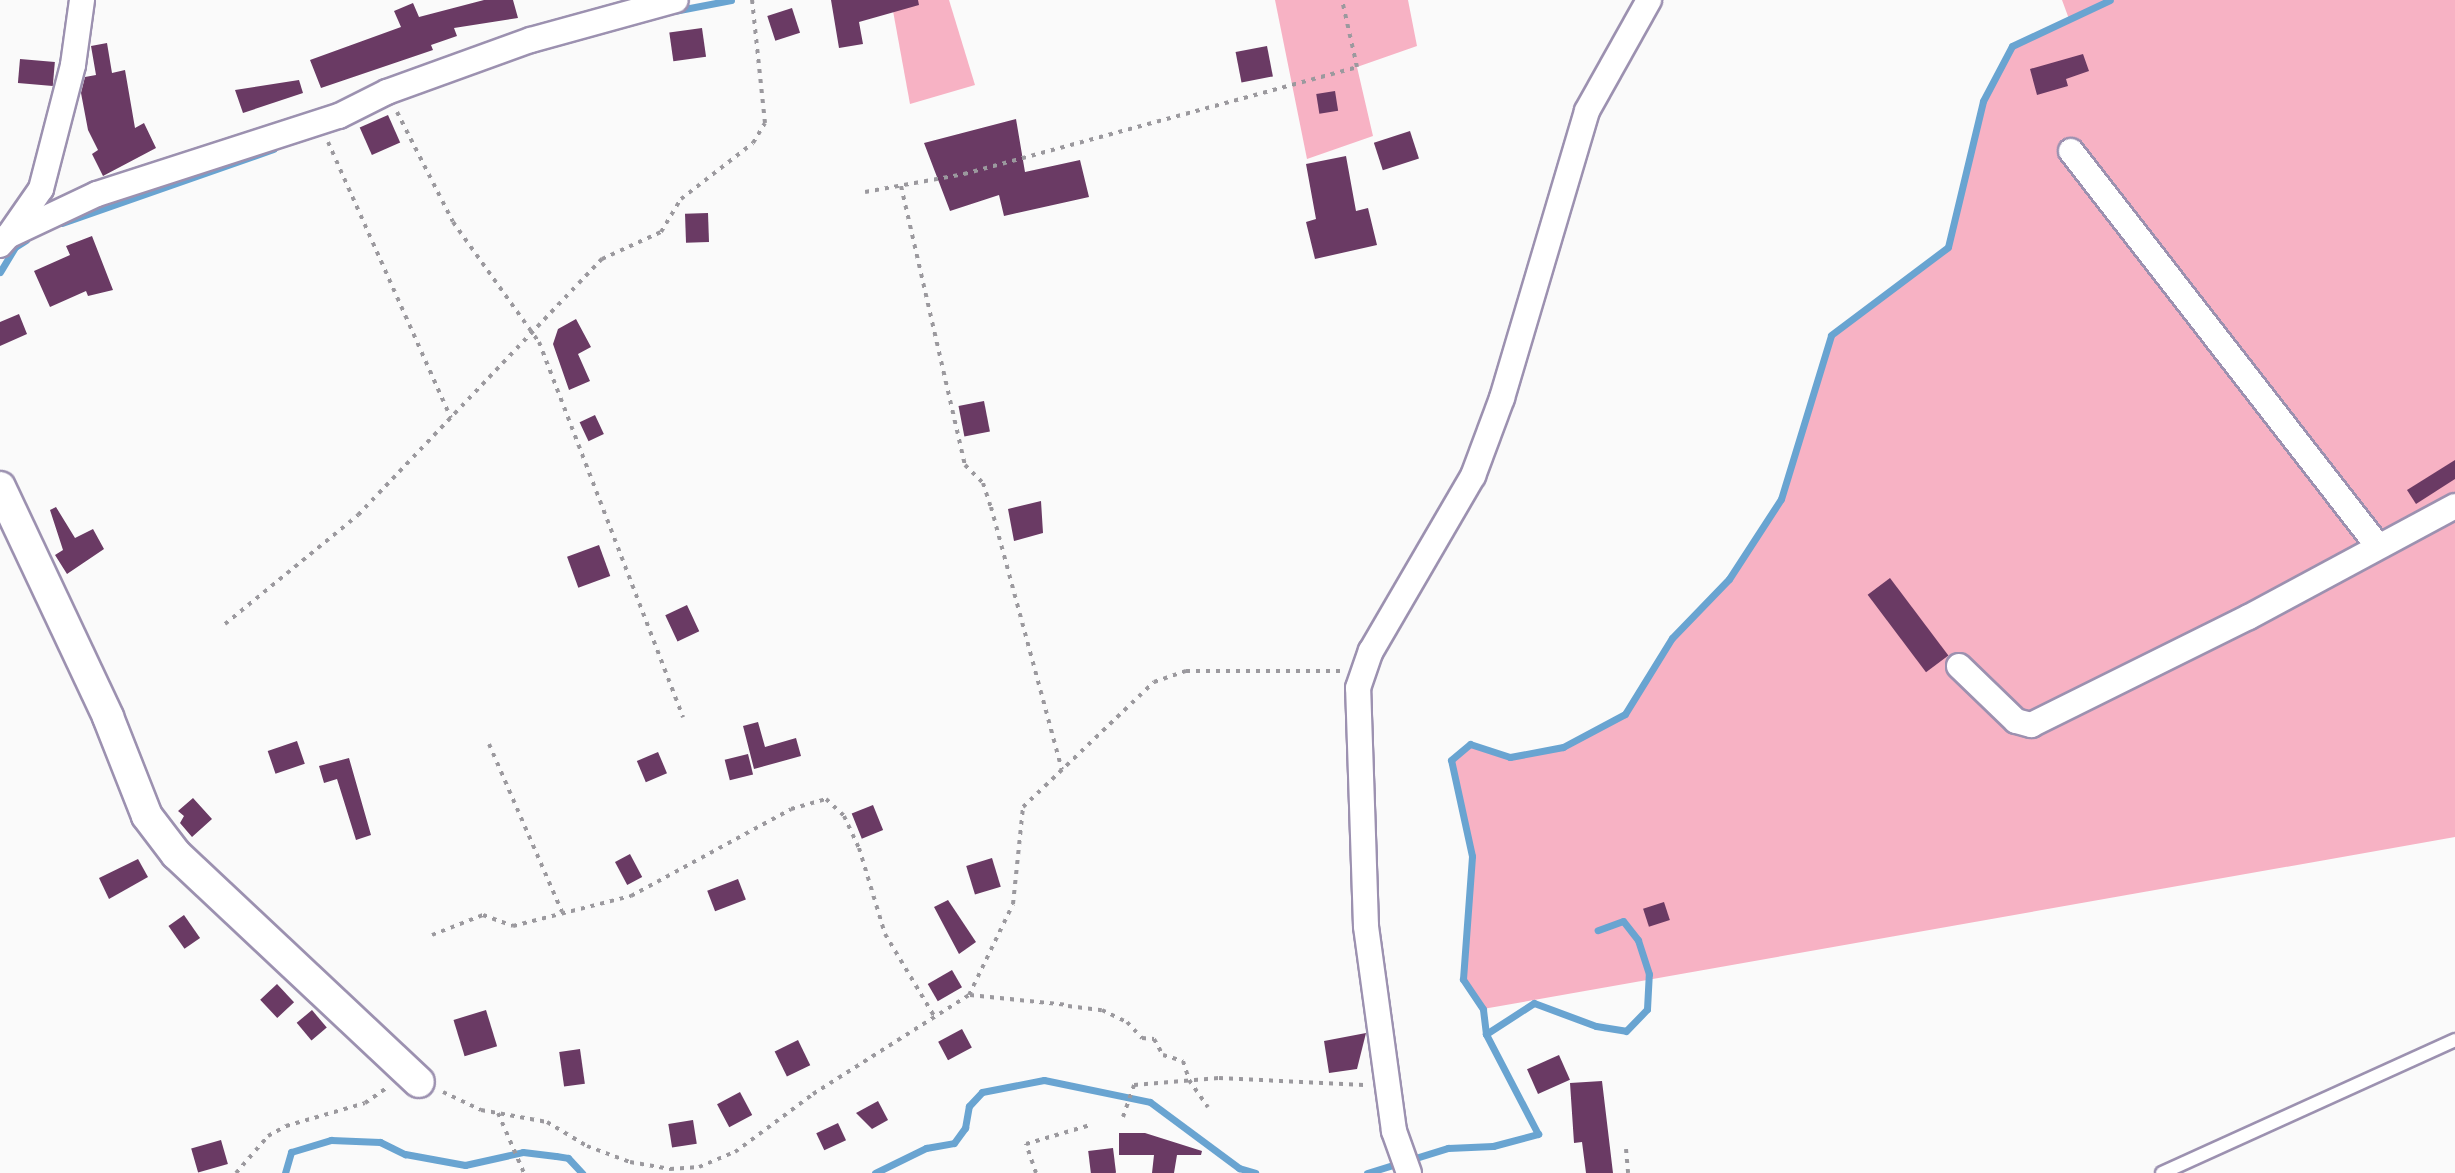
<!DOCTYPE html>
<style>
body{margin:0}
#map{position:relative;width:2455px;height:1173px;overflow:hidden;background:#fafafa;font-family:Roboto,sans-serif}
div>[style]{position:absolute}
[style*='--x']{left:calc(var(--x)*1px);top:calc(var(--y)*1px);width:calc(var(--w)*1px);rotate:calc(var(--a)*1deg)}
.green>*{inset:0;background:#f7b2c4}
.stream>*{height:7px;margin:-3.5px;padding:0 3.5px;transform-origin:3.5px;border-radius:3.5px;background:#69a4d1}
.building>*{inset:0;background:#6a3a64;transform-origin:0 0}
.path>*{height:4px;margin-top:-2px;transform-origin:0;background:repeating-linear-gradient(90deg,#9b999e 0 4px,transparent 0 10px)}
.roads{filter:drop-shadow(2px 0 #9c91b0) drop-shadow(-2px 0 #9c91b0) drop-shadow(0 2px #9c91b0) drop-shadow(0 -2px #9c91b0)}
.service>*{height:12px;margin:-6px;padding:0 6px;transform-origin:6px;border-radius:6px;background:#fff}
.minor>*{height:24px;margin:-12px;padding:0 12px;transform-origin:12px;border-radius:12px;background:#fff}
.tertiary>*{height:30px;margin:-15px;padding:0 15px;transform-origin:15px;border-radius:15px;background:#fff}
span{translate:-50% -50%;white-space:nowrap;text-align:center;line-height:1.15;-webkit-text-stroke:8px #fff;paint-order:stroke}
</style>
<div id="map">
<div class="green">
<i style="clip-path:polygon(891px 0,949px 0,975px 85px,910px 104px)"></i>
<i style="clip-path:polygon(1275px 0,1408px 0,1417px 46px,1357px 67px,1373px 136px,1307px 159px)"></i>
<i style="clip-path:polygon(2062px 0,2455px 0,2455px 837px,1483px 1009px,1463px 979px,1472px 856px,1451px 760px,1470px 744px,1510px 757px,1563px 747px,1625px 714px,1672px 638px,1729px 579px,1781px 499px,1831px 335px,1948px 247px,1983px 101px,2012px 46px,2069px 19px)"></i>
</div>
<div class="stream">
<i style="--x:674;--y:11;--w:58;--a:-10.9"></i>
<i style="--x:62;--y:223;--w:224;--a:-19.3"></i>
<i style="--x:0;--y:272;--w:29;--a:-59"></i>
<i style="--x:15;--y:247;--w:13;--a:-32"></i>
<i style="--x:1486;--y:1034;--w:25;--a:-97"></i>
<i style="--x:1483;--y:1009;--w:36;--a:-124"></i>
<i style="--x:1463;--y:979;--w:123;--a:-85.8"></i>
<i style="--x:1472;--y:856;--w:98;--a:-102.3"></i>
<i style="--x:1451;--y:760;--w:25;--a:-40"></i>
<i style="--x:1470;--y:744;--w:42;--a:18"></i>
<i style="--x:1510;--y:757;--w:54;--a:-10.7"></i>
<i style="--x:1563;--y:747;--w:70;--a:-28"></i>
<i style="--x:1625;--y:714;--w:89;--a:-58.3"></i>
<i style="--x:1672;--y:638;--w:82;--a:-46"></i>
<i style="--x:1729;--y:579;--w:95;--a:-57"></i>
<i style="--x:1781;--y:499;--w:171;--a:-73"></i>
<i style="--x:1831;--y:335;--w:146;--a:-36.9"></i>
<i style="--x:1948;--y:247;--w:150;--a:-76.5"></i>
<i style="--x:1983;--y:101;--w:62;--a:-62.2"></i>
<i style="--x:2012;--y:46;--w:108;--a:-25.1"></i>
<i style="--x:285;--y:1173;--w:22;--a:-74"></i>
<i style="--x:291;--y:1152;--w:42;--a:-16.7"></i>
<i style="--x:331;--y:1140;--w:49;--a:2.3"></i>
<i style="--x:380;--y:1142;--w:28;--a:26"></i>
<i style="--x:405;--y:1154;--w:61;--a:10.4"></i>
<i style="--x:465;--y:1165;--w:59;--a:-12.6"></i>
<i style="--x:523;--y:1152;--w:33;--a:7"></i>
<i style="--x:556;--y:1156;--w:12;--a:9"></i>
<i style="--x:568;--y:1158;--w:21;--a:47"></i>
<i style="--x:875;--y:1173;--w:57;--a:-26.1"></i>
<i style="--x:926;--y:1148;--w:28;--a:-10"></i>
<i style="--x:954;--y:1143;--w:19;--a:-54"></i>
<i style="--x:965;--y:1128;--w:22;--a:-80"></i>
<i style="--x:969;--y:1106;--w:19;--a:-47"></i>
<i style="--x:982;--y:1092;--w:63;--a:-11"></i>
<i style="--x:1044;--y:1080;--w:108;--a:11.7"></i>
<i style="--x:1150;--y:1102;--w:111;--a:36.6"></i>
<i style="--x:1239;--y:1168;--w:17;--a:17"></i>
<i style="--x:1367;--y:1173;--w:85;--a:-17.2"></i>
<i style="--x:1448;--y:1148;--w:45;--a:-2.5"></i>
<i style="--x:1493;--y:1146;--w:47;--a:-14.9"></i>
<i style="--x:1538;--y:1134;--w:113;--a:-117.5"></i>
<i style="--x:1486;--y:1034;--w:57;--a:-32.9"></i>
<i style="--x:1534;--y:1003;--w:66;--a:20.4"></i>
<i style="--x:1596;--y:1026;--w:30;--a:9"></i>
<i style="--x:1626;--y:1031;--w:30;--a:-46"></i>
<i style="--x:1647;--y:1009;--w:35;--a:-87"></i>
<i style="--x:1649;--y:974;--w:36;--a:-108"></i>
<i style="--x:1638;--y:940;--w:24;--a:-128"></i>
<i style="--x:1623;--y:921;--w:27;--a:160"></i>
</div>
<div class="building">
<i style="clip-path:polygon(484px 0,513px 0,518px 18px,454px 28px,457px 36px,431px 45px,433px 50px,321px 88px,310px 60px,401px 27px,394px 11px,413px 3px,419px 17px)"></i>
<i style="clip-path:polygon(831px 0,918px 0,919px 5px,859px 22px,863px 44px,839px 48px)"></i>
<i style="left:792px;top:8px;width:26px;height:26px;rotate:72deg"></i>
<i style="left:702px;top:28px;width:29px;height:33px;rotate:82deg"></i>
<i style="clip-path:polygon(107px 43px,112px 73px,125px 70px,135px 128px,144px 123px,156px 148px,103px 176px,92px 154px,98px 150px,88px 130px,81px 93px,85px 77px,96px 75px,91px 46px)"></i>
<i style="left:1267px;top:46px;width:31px;height:32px;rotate:79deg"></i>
<i style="clip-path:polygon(2083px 54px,2089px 71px,2066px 79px,2068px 86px,2037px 95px,2030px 69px)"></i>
<i style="left:20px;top:59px;width:35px;height:24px;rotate:5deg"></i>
<i style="clip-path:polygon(299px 80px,303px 93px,243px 113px,235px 90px)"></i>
<i style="left:1335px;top:91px;width:20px;height:19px;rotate:81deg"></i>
<i style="left:388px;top:115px;width:30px;height:31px;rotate:66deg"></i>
<i style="clip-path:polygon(1016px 119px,1025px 172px,1080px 160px,1089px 197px,1004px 216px,999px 195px,950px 211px,924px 143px)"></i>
<i style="left:1410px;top:131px;width:29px;height:38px;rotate:72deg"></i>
<i style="clip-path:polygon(1346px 156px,1356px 211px,1368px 208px,1377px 245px,1315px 259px,1306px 222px,1316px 219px,1306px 164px)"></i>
<i style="left:708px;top:213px;width:29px;height:23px;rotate:88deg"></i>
<i style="clip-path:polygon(92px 236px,113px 290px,88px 296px,86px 291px,50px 307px,34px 271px,70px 255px,66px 246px)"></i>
<i style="clip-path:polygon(19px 314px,27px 334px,0 346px,0 322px)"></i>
<i style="clip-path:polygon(576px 319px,591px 347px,578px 354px,590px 381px,569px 390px,553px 344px,558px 329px)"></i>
<i style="left:984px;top:401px;width:31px;height:26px;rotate:79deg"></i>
<i style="left:595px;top:415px;width:21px;height:17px;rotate:65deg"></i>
<i style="clip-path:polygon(2455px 460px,2455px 479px,2416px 504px,2407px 490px)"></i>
<i style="clip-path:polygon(1041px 501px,1043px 533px,1014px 541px,1008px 509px)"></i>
<i style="clip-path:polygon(56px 507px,75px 538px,93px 529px,104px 549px,67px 574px,55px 555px,63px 550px,50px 510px)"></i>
<i style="left:599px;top:545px;width:33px;height:34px;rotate:70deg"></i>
<i style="left:1890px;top:578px;width:97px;height:28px;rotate:53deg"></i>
<i style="left:687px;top:605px;width:29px;height:24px;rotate:65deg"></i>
<i style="clip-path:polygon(758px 722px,765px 747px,796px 738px,801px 756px,754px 769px,743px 726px)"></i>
<i style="left:297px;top:741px;width:24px;height:31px;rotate:71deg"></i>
<i style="left:658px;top:752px;width:23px;height:23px;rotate:67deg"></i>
<i style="left:748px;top:754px;width:21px;height:24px;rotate:76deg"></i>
<i style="clip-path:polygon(349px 758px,371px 835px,356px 840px,337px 779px,324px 783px,319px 766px)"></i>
<i style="clip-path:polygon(193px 798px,212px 819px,192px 837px,180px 823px,184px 816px,178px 811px)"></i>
<i style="left:873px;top:805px;width:27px;height:23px;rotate:68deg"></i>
<i style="left:630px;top:854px;width:26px;height:17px;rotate:62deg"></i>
<i style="left:992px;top:858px;width:30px;height:27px;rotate:73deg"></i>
<i style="clip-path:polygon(138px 859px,148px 877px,109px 899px,99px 878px)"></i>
<i style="left:738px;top:879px;width:22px;height:33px;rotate:69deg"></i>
<i style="clip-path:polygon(948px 900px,976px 942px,959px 954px,934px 907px)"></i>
<i style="left:1664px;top:902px;width:19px;height:22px;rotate:72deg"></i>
<i style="left:184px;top:915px;width:28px;height:19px;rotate:55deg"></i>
<i style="left:952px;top:970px;width:20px;height:28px;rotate:60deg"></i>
<i style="left:277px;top:984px;width:25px;height:23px;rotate:47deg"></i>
<i style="left:312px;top:1010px;width:23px;height:20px;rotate:50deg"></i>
<i style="left:486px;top:1010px;width:38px;height:34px;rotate:73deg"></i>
<i style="left:962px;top:1029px;width:21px;height:27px;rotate:62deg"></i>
<i style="clip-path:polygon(1366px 1033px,1357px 1069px,1329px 1073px,1324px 1041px)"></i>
<i style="left:798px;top:1040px;width:28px;height:26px;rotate:64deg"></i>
<i style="left:580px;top:1049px;width:35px;height:21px;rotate:82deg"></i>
<i style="left:1559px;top:1055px;width:27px;height:35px;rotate:66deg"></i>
<i style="clip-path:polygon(1602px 1081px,1613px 1173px,1586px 1173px,1582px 1142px,1574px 1143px,1570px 1083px)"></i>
<i style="left:740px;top:1092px;width:26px;height:26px;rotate:62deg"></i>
<i style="clip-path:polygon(878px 1101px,888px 1120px,872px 1129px,856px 1113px)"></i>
<i style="left:693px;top:1120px;width:24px;height:25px;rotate:81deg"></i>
<i style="left:838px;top:1123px;width:19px;height:24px;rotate:65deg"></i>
<i style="clip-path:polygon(1119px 1133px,1145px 1133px,1202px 1151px,1201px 1155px,1177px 1155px,1174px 1173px,1152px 1173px,1154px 1155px,1119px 1155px)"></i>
<i style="left:221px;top:1140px;width:25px;height:31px;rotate:74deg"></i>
<i style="left:1113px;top:1148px;width:25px;height:25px;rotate:83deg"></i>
</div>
<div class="path">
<i style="--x:397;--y:112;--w:123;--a:63"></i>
<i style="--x:453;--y:222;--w:148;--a:54.4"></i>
<i style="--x:539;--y:342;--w:402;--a:69"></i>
<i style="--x:328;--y:142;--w:302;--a:66"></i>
<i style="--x:901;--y:186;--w:286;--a:77.1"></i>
<i style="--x:965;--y:465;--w:25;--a:45"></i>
<i style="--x:983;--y:483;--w:25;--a:72"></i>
<i style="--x:991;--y:507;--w:272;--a:74.9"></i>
<i style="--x:865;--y:192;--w:101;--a:-10.3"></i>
<i style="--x:964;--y:174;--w:407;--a:-15.2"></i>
<i style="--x:1357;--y:67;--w:69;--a:-102.6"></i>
<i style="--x:225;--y:624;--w:172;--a:-39.3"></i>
<i style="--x:358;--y:515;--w:354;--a:-46.4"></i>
<i style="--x:602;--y:259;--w:65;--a:-24.6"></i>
<i style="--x:661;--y:232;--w:39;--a:-59"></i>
<i style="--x:681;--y:199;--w:91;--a:-37.9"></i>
<i style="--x:753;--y:143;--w:23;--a:-59"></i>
<i style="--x:765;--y:123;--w:124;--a:-96"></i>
<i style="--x:489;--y:744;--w:183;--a:66.5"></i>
<i style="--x:432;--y:935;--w:55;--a:-21.4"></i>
<i style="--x:483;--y:915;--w:32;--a:20"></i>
<i style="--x:513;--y:926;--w:122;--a:-14.3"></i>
<i style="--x:631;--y:896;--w:182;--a:-28.5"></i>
<i style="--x:791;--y:809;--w:36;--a:-16"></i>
<i style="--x:826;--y:799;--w:25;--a:43"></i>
<i style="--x:844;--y:816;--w:35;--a:65"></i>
<i style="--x:859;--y:848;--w:90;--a:73.2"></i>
<i style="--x:885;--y:934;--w:96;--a:59.1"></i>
<i style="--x:970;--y:995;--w:99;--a:5.8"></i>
<i style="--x:1068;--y:1006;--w:34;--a:7"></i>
<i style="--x:1102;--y:1010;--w:28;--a:26"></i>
<i style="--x:1127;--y:1022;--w:22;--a:47"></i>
<i style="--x:1142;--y:1038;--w:12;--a:5"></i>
<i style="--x:1154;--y:1039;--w:18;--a:61"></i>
<i style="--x:1163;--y:1055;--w:21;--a:17"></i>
<i style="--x:1183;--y:1061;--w:20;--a:72"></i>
<i style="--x:1189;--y:1080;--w:33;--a:55"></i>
<i style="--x:443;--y:1092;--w:42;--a:25.3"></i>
<i style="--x:481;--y:1110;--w:67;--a:10.3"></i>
<i style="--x:547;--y:1122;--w:47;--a:31"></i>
<i style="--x:587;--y:1146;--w:46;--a:20.4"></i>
<i style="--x:630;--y:1162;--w:41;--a:9.9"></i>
<i style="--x:670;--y:1169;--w:29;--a:-4"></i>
<i style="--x:699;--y:1167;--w:39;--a:-23"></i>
<i style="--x:735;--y:1152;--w:97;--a:-36.6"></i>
<i style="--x:813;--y:1094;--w:185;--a:-32.4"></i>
<i style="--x:969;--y:995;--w:101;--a:-64.2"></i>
<i style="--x:1013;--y:904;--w:98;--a:-84.1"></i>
<i style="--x:1023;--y:807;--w:181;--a:-43.7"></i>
<i style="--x:1154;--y:682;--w:34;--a:-19"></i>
<i style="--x:1186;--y:671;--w:156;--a:0"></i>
<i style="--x:498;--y:1113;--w:65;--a:66.6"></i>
<i style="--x:1123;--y:1117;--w:34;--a:-71"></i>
<i style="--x:1134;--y:1085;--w:85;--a:-4.7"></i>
<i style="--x:1219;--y:1078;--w:145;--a:2.8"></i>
<i style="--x:1626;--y:1149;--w:24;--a:85"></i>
<i style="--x:236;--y:1173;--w:49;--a:-49.1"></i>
<i style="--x:268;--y:1136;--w:21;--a:-29"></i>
<i style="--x:286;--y:1126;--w:82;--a:-16.2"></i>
<i style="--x:365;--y:1103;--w:29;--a:-35"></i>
<i style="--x:1036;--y:1173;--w:31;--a:-109"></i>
<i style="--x:1026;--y:1144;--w:67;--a:-16.5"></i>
</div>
<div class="roads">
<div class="service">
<i style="--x:2162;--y:1173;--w:322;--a:-24.4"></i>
</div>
<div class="minor">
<i style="--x:2071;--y:151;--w:500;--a:52.15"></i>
<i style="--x:9;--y:235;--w:56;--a:-55.2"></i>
<i style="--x:41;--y:189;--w:128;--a:-75.5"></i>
<i style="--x:73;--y:65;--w:66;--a:-82.1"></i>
<i style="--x:0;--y:245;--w:12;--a:-48"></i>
<i style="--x:8;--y:236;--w:98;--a:-25.3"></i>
<i style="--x:97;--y:194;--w:254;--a:-17.9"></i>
<i style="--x:339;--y:116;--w:54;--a:-26.6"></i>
<i style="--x:387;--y:92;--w:153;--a:-19.9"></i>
<i style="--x:531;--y:40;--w:150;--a:-15.4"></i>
<i style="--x:1959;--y:666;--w:79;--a:44"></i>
<i style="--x:2016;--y:721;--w:16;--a:15"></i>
<i style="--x:2031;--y:725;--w:243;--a:-26.4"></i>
<i style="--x:2249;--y:617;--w:234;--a:-28.3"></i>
<i style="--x:1409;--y:1173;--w:45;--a:-109.7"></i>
<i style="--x:1394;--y:1131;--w:207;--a:-97.8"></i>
<i style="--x:1366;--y:926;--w:238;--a:-91.9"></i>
<i style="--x:1358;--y:688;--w:39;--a:-71"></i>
<i style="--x:1371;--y:651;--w:203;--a:-59.8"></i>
<i style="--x:1473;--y:476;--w:83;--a:-69.6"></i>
<i style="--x:1502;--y:398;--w:299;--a:-73.5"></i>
<i style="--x:1587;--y:111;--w:127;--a:-60.8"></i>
</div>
<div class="tertiary">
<i style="--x:0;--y:487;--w:254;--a:64.8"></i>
<i style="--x:108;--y:717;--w:106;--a:68.5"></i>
<i style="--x:147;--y:816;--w:48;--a:52.7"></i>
<i style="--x:176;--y:854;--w:333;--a:43.2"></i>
</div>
</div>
</div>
